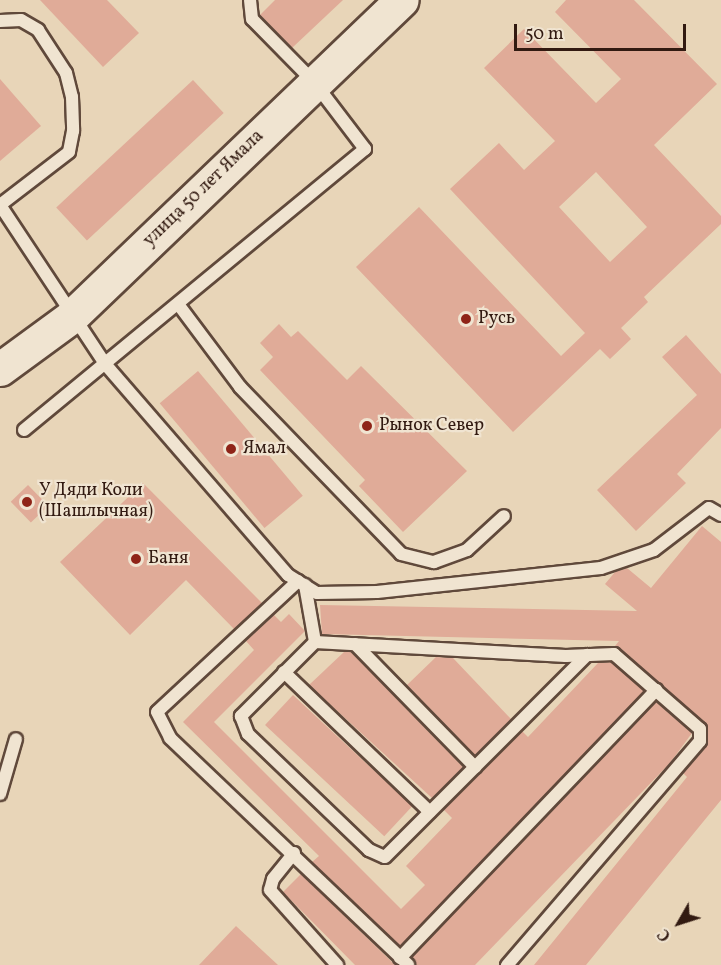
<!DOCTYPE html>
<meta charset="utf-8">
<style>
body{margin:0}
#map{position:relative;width:721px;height:965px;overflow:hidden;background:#e8d5b8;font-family:Vollkorn,serif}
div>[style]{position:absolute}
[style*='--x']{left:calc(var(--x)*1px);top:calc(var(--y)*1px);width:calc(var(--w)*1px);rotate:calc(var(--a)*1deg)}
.building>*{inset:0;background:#e0ab98;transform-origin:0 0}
.roads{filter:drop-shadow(2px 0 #60493b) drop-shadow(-2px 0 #60493b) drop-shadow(0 2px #60493b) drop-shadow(0 -2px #60493b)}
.lane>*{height:12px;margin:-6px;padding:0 6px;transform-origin:6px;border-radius:6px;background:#f0e4d1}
.secondary>*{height:33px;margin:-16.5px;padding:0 16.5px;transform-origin:16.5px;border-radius:16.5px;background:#f0e4d1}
.dots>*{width:16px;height:16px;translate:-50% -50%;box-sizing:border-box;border:3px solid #f0e4d1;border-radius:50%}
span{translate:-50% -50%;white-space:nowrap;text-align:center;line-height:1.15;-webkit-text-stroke:4.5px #f0e4d1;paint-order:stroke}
.street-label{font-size:18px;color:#321a11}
.poi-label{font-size:18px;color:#321a11}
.left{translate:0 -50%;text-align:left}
.north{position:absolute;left:649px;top:893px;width:60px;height:60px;-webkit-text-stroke:4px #f0e4d1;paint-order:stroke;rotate:231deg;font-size:16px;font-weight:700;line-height:24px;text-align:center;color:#321a11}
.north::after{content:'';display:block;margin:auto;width:21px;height:27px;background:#321a11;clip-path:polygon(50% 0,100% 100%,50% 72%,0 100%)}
.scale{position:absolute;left:514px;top:24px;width:172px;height:27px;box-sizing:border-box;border:3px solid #321a11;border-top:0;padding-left:8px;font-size:18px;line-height:21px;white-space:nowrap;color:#321a11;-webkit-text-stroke:4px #f0e4d1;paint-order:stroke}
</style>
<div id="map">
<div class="building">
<i style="clip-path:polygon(40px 0,107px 0,139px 33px,103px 67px)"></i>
<i style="clip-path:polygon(275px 0,343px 0,292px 48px,260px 15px)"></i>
<i style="clip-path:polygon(evenodd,566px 0,634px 0,717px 84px,654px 145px,721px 216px,721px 224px,644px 297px,648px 302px,621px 328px,631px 339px,610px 359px,600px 349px,513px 432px,356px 267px,419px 207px,561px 356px,585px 333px,450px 189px,499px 143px,524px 170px,555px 141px,484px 68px,524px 29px,596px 103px,621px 79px,555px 12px,566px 0,596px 172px,647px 227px,610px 262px,559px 207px,596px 172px)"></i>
<i style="clip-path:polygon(0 79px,41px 126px,0 161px)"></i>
<i style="left:193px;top:80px;width:45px;height:187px;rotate:47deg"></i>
<i style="clip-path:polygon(279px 324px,291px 337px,298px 331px,347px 380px,361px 366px,467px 471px,403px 532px,359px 486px,365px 480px,260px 370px,273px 357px,260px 343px)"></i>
<i style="clip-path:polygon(686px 335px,721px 374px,721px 428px,677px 474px,686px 483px,636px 531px,597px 490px,697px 395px,662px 357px)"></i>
<i style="left:198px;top:371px;width:163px;height:50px;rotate:50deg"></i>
<i style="clip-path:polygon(143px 483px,262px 603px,234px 629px,186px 580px,130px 635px,60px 562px)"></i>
<i style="left:28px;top:485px;width:29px;height:24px;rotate:46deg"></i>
<i style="clip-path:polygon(702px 526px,721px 542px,721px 800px,586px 965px,534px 965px,687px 777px,683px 773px,707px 746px,707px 725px,615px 646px,619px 641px,322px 634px,320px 605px,637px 611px,605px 584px,615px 572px,627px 568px,651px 588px)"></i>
<i style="clip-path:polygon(289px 614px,305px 631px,214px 722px,401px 909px,425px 885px,406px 866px,452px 818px,444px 810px,522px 731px,528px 737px,598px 663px,611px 662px,644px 691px,400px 946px,312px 862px,319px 856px,183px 722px,254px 650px,246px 641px,274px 615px,281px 622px)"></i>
<i style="clip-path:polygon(344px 652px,351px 652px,463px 767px,432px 798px,309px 685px)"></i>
<i style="clip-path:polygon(436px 657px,453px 658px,511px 719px,475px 755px,407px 685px)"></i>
<i style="left:293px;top:695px;width:163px;height:41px;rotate:43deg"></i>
<i style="clip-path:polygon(656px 702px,692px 733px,670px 763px,475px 965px,416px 965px,412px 957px)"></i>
<i style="clip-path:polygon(301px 874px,394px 964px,396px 965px,355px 965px,283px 892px)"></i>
<i style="clip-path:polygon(236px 926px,278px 965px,199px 965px)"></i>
</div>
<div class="roads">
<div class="lane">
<i style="--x:0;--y:21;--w:21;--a:-3"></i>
<i style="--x:21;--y:20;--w:20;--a:30"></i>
<i style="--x:38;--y:30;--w:51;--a:56.9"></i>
<i style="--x:66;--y:73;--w:25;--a:76"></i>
<i style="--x:72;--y:97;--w:34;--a:88"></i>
<i style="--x:73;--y:131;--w:21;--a:101"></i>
<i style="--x:69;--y:152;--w:87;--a:142.5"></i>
<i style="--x:0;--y:205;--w:192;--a:56.5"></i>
<i style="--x:106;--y:365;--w:278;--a:49.1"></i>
<i style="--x:288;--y:575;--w:34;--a:32"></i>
<i style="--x:317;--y:593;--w:60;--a:-1"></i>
<i style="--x:377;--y:592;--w:225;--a:-6.1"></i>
<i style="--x:601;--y:568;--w:56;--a:-18.8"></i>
<i style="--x:654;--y:550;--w:69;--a:-37.4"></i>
<i style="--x:709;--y:508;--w:14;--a:30"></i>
<i style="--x:178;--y:304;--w:104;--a:53.2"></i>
<i style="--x:240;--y:387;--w:232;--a:46"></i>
<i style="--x:401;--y:554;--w:34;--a:14"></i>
<i style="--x:434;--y:562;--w:35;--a:-20"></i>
<i style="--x:467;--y:550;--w:50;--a:-42.6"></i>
<i style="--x:24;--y:430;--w:442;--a:-39.5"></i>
<i style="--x:365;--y:149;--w:84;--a:-127.3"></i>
<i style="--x:314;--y:82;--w:88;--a:-134.5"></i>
<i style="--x:252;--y:19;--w:19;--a:-96"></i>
<i style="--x:298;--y:581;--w:192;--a:137.1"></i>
<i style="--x:157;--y:712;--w:29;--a:63"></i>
<i style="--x:170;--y:738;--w:329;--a:43.6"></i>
<i style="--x:305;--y:585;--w:58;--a:80"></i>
<i style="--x:315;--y:642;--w:251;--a:3.2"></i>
<i style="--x:566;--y:656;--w:48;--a:-2.4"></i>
<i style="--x:614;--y:654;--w:114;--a:41.1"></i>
<i style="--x:700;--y:729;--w:12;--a:90"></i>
<i style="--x:700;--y:741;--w:296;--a:130.7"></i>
<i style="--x:315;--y:642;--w:105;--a:135"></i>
<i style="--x:241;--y:716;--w:19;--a:69"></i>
<i style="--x:248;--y:734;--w:168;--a:43.8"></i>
<i style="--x:369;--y:850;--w:17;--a:24"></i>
<i style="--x:385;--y:857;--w:286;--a:-45"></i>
<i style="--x:355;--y:644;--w:172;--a:45.7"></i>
<i style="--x:284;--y:672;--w:202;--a:43.8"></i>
<i style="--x:0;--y:794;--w:57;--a:-73.8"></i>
<i style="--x:294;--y:853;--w:33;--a:129"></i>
<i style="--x:273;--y:879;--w:11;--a:105"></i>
<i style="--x:270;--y:890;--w:101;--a:48.2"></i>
<i style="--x:400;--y:958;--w:371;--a:-46.3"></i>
</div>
<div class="secondary">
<i style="--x:0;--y:369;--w:88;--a:-36.2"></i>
<i style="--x:71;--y:317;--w:458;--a:-43.8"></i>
</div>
</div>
<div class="dots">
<i style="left:466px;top:319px;background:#8f2418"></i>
<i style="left:367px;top:426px;background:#8f2418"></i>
<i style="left:231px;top:449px;background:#8f2418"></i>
<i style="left:27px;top:502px;background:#8f2418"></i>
<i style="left:136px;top:559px;background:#8f2418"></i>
</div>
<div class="street-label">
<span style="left:204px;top:189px;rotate:-44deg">улица 50 лет Ямала</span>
</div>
<div class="poi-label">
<span class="left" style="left:478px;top:319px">Русь</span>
<span class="left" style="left:379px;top:426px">Рынок Север</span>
<span class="left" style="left:243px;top:449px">Ямал</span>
<span class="left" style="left:39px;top:502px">У Дяди Коли<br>(Шашлычная)</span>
<span class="left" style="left:148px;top:559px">Баня</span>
</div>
<div class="north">С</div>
<div class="scale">50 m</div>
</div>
